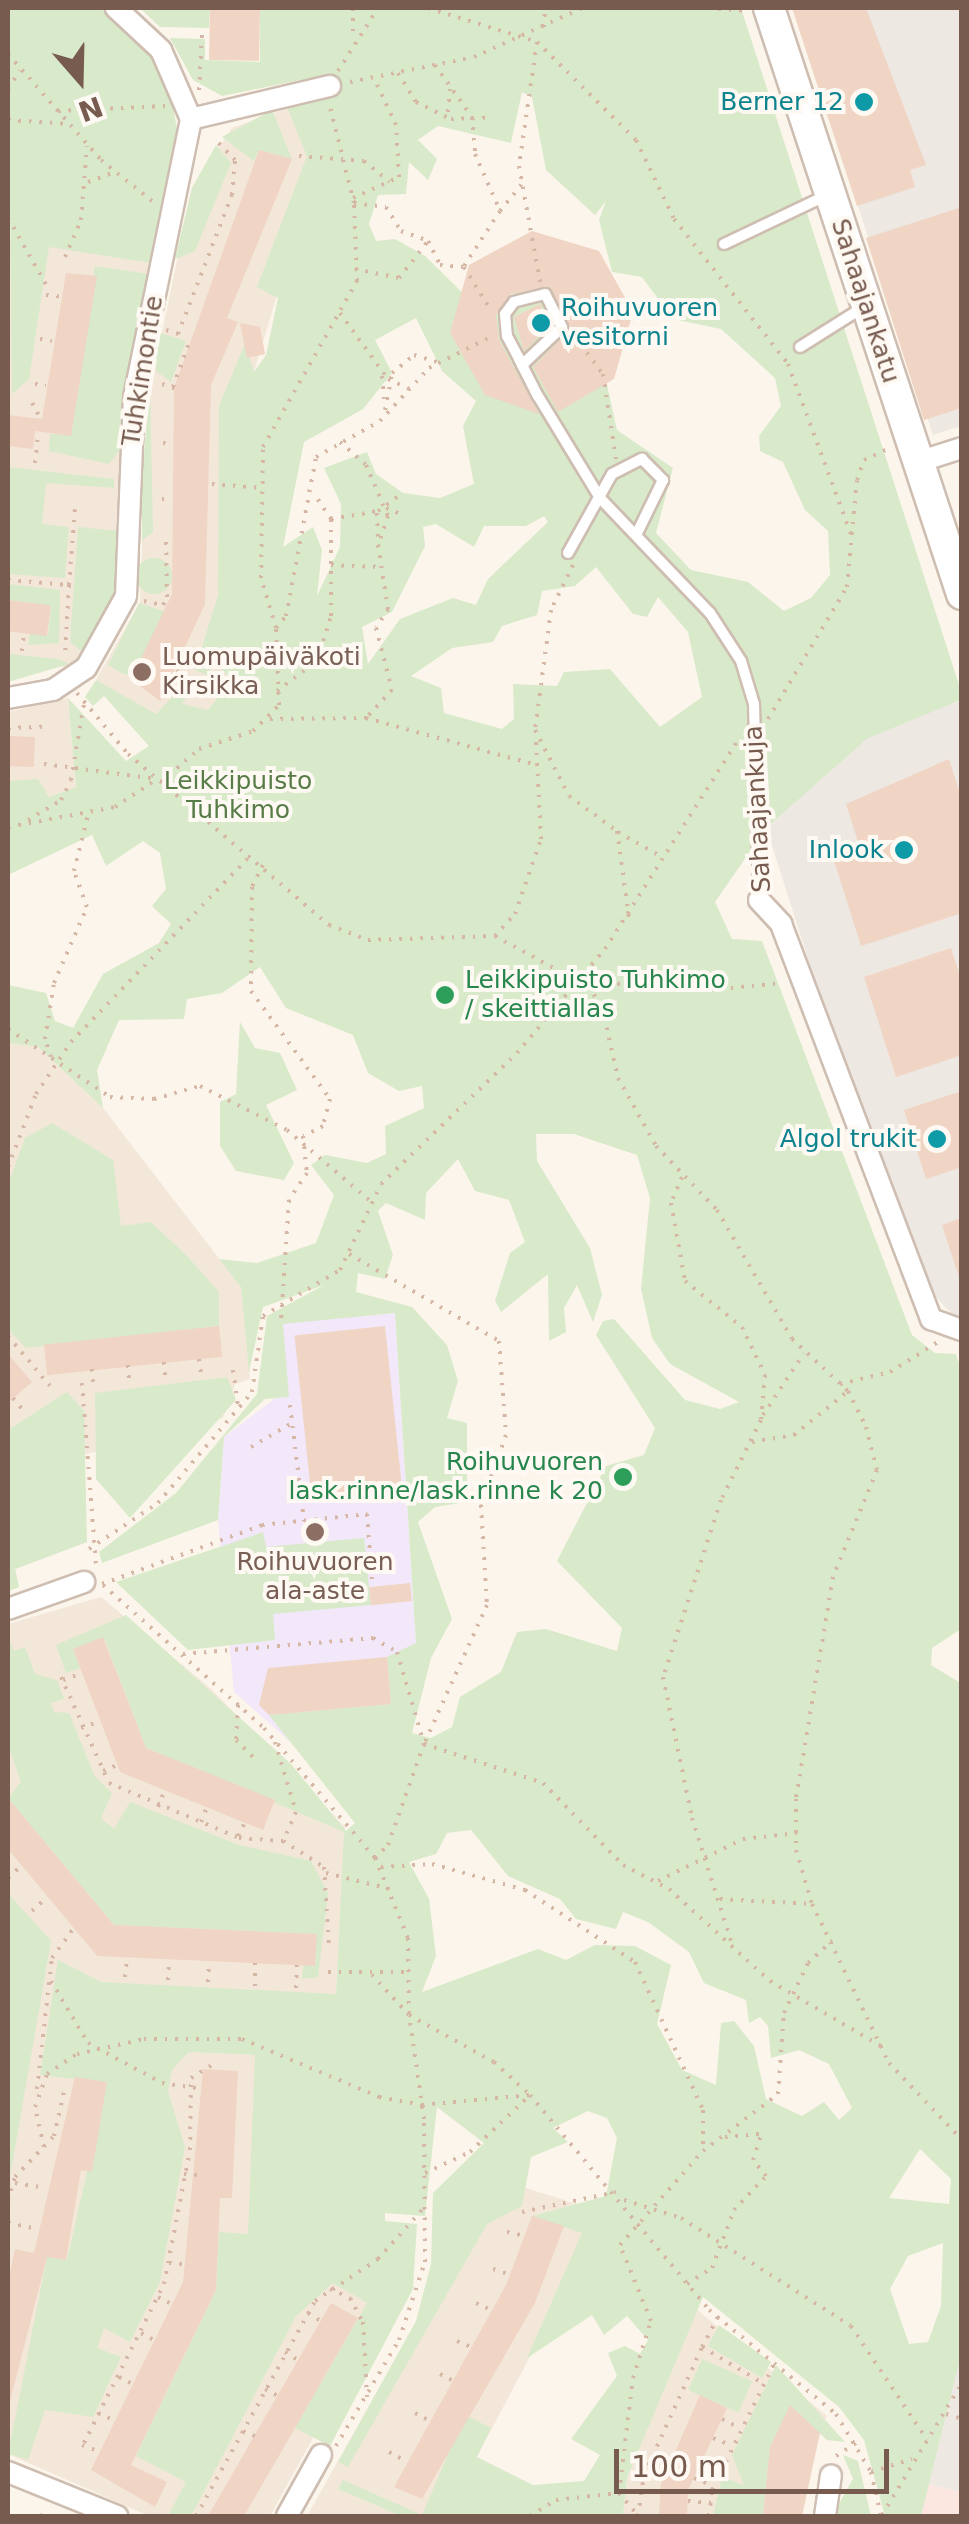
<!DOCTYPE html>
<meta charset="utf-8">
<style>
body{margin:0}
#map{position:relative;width:969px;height:2524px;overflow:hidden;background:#fcf5eb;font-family:"DejaVu Sans",sans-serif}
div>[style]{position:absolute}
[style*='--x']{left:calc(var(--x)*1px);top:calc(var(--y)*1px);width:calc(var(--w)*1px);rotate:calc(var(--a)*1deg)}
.residential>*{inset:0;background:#f3e7da}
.commercial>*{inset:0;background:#fbe7e0}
.industrial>*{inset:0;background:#eee8e3}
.education>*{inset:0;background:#f2e8f9}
.green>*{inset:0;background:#d8eaca;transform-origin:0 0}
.round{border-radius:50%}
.building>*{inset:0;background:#f0d4c4;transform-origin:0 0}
.path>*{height:4px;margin-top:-2px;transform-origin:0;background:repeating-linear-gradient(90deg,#d6b7a6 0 2.5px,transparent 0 10.5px)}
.roads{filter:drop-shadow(2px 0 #cebdb1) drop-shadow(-2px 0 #cebdb1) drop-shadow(0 2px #cebdb1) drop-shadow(0 -2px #cebdb1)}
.service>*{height:10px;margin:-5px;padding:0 5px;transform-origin:5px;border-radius:5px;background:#fff}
.minor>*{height:20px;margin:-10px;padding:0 10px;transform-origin:10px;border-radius:10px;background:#fff}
.secondary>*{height:30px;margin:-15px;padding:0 15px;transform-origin:15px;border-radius:15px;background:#fff}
.dots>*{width:28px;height:28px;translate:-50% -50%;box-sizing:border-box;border:5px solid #fef9f2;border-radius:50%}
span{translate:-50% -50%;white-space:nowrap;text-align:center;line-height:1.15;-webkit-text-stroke:8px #fef9f2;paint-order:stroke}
.culture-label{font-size:25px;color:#0d838f}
.right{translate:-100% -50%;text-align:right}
.left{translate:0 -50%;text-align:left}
.street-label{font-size:25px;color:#775b4f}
.education-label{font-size:25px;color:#785e54}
.park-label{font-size:25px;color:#587c47}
.leisure-label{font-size:25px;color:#27864d}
.frame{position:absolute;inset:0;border:10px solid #775b4f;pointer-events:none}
.north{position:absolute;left:30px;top:30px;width:100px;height:100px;-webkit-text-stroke:8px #fef9f2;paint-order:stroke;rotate:160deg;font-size:28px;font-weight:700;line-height:40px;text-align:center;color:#775b4f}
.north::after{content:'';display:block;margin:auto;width:35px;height:45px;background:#775b4f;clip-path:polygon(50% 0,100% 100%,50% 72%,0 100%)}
.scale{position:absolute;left:614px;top:2449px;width:275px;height:45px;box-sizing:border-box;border:5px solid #775b4f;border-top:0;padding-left:12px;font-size:30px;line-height:35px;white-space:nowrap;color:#775b4f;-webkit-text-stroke:8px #fef9f2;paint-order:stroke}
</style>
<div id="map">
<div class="residential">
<i style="clip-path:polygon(314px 99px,316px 165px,254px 372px,235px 674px,220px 702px,187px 723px,132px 712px,96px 680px,140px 602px,147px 405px,192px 188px,232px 128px)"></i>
<i style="clip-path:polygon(8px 239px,151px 263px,123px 405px,118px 601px,76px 667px,8px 664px)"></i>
<i style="clip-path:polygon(68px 698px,76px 787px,8px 812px,8px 712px)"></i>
<i style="clip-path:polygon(8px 1043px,38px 1047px,103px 1108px,241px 1287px,250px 1379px,235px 1384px,223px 1418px,53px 1463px,87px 1542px,15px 1569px,19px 1587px,8px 1591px)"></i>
<i style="clip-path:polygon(101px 1597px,210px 1688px,345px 1827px,334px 2026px,135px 2049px,256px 2055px,256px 2081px,383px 2311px,270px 2516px,149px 2516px,8px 2454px,8px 1624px)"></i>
<i style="clip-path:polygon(497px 2179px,580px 2205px,588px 2217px,559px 2302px,465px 2479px,513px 2516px,307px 2516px)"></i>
<i style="clip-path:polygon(696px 2309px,827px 2416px,807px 2461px,802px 2516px,623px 2516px,627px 2479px)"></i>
</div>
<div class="commercial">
<i style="clip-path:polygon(928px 2484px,961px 2492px,961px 2516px,921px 2516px)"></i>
</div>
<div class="industrial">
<i style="clip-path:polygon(793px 8px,961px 8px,961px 426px,933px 435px)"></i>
<i style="clip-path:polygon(961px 701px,961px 1318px,957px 1320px,935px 1296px,855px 1107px,769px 836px,768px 794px,858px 733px)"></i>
<i style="clip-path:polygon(961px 2351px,962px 2492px,961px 2492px,928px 2484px)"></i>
</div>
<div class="education">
<i style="clip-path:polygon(395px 1313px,417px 1659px,406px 1733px,295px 1746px,234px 1692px,218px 1520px,224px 1437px,274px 1399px,283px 1323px)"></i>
</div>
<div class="green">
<i style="clip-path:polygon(8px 8px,98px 8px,116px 17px,166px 69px,180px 145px,151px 263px,49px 247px,29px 379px,12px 394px)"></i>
<i style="clip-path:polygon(140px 8px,210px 8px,209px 28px,160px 27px)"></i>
<i style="clip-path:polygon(evenodd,238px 8px,741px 8px,961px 691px,961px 700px,868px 738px,767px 827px,715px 902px,732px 939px,762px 941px,912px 1335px,935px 1353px,956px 1354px,961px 1370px,961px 1629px,932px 1648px,931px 1665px,962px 1684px,962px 2351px,921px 2516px,885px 2516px,864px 2440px,839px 2407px,703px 2297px,627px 2478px,623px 2516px,401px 2516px,338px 2489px,343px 2480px,422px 2515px,465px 2415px,491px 2428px,477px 2457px,533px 2485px,584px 2481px,600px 2455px,571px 2439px,617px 2376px,608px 2353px,625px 2346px,640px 2354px,648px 2340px,627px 2316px,604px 2335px,592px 2315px,527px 2358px,582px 2233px,532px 2216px,606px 2196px,617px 2138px,607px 2118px,588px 2111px,553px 2128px,568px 2142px,531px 2157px,522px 2206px,487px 2224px,348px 2467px,338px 2462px,416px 2321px,431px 2264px,433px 2193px,484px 2143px,437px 2107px,425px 2216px,385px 2213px,385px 2221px,417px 2224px,413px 2289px,330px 2446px,295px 2428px,367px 2303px,333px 2283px,296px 2316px,191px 2516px,168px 2516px,186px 2482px,136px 2456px,216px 2290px,219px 2232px,248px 2234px,255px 2055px,189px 2052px,172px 2070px,168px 2091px,185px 2147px,160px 2282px,130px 2342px,104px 2328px,97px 2348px,121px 2357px,93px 2417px,45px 2410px,28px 2460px,8px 2454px,47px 2257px,67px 2260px,107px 2083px,40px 2075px,58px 1960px,101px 1982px,336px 1994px,344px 1832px,146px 1748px,104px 1638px,73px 1649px,80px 1668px,66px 1673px,56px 1645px,126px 1615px,291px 1764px,346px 1831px,355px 1823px,269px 1715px,391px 1704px,387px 1657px,416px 1643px,395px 1313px,283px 1324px,289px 1397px,265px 1399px,224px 1437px,218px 1520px,102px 1563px,99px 1552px,176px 1493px,257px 1394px,267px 1316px,324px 1285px,263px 1307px,249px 1372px,241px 1287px,219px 1259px,257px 1263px,316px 1243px,334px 1195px,311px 1165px,325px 1155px,367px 1163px,386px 1154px,385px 1126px,424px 1108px,422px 1086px,399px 1091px,368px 1073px,353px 1035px,286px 1008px,260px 967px,222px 993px,187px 999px,184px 1019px,119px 1020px,97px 1070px,103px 1108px,38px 1047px,8px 1043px,8px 985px,46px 993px,55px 1021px,73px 1028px,103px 974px,159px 943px,171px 924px,152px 906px,166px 889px,160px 853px,143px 841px,106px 866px,92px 835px,8px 875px,8px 781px,38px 779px,49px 797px,76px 787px,68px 698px,126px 761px,149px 746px,104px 696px,93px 706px,85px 697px,96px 680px,156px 714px,190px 679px,197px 683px,182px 704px,208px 710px,232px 679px,214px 663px,207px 675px,195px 670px,218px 595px,219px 406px,245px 344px,254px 372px,266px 355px,278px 298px,257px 287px,307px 156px,287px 107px,314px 98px,310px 78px,222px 96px,193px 80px,170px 38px,205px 39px,205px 60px,260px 62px,260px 9px,238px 8px,522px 92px,532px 97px,546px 170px,595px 215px,606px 201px,599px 220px,612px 272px,642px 277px,673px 319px,721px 329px,775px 378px,781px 406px,759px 436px,760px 451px,783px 462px,805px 510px,828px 531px,830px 575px,811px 598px,784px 611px,748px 582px,691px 570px,656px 533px,673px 468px,617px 430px,596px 335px,563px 274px,478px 308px,425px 256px,395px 239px,376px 241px,369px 224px,378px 195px,406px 194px,409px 162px,428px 180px,437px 159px,418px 140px,438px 126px,511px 143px,522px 92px,238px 8px,416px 318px,442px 371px,476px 401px,463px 426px,474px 484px,440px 498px,403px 493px,376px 474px,367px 452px,324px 468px,341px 504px,340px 547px,317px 596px,322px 550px,313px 527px,283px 547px,304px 442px,363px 409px,392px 373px,375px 340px,416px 318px,238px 8px,544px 516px,548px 522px,488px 579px,476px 605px,453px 598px,400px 619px,368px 664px,362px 627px,392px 612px,425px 546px,423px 527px,436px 524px,474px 547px,484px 526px,526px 526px,544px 516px,238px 8px,596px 567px,633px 614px,647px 617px,658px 597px,688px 632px,702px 697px,660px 727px,610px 669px,564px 672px,557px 686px,513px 684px,514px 719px,502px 729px,444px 713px,441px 688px,411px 676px,452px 648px,493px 642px,502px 626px,537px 615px,542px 591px,575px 586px,596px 567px,238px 8px,536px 1134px,574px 1134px,637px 1155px,650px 1198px,641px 1289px,652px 1338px,670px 1364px,739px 1402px,720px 1409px,685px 1400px,614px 1319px,603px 1321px,596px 1335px,655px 1428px,644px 1455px,606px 1466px,557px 1561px,622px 1628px,617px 1651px,546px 1629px,517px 1632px,501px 1672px,460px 1697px,452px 1727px,431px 1738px,412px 1733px,431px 1658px,452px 1619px,418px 1522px,435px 1507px,467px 1502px,467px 1423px,447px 1418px,458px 1381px,447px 1345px,412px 1307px,356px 1292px,358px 1273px,385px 1279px,393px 1255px,378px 1211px,386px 1203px,425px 1220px,426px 1193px,458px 1159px,475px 1191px,509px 1200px,525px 1242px,510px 1253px,495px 1301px,501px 1312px,548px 1274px,549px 1341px,566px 1332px,564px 1308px,577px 1285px,593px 1322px,602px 1295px,590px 1248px,537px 1161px,536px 1134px,238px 8px,471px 1830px,508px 1876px,560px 1899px,576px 1919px,616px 1929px,623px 1912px,648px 1922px,689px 1952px,704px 1983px,746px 2000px,749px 2023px,760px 2017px,768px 2026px,771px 2058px,799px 2050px,829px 2064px,852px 2108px,839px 2120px,824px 2102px,802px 2116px,766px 2099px,754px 2046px,734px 2021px,721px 2023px,716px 2085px,682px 2070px,657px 2024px,671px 1965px,635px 1946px,595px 1945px,566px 1960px,538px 1949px,422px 1992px,436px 1956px,429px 1899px,409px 1862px,436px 1854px,447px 1833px,471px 1830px,238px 8px,920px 2149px,951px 2179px,949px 2204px,889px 2198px,920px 2149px,238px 8px,943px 2243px,941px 2306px,928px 2342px,909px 2344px,890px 2289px,908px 2256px,943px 2243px)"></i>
<i style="clip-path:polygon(272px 110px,292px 159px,259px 150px,254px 161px,222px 137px)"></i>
<i style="clip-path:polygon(216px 145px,231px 163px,195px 251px,175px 259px,192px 188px)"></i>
<i style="clip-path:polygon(95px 266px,148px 274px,120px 450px,109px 464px,49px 451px,50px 434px,71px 435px)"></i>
<i style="clip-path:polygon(157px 332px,186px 341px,171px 382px,156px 371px)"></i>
<i style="clip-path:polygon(150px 384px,153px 532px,142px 540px,142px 475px)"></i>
<i style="clip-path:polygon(8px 467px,114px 479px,114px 488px,46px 483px,42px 524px,69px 527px,65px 578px,8px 574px)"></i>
<i style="clip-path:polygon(78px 527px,120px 531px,118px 601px,87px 656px,70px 642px)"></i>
<i class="round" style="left:136px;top:558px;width:36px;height:36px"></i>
<i style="clip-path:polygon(8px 584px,60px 590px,59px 643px,28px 645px,30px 633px,48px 635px,51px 606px,8px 600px)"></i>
<i style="clip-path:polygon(139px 603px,167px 612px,134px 674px,123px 674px,108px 665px)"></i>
<i style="clip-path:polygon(8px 654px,59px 659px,69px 664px,8px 682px)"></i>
<i style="clip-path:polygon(240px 1022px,255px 1048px,280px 1053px,297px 1090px,266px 1105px,294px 1163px,284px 1180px,236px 1171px,220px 1146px,220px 1102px,236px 1094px)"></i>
<i style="clip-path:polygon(52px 1123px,113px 1160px,121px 1226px,151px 1222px,187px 1256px,219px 1292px,219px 1326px,26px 1348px,8px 1329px,8px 1185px,25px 1138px)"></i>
<i style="clip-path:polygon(227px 1377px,236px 1400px,130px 1518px,96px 1479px,95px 1393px)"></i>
<i style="clip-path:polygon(67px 1392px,84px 1411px,87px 1542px,15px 1569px,19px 1587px,8px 1591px,8px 1430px)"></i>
<i style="clip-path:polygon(263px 1532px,266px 1547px,364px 1538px,371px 1605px,273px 1614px,275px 1640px,188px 1650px,116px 1582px)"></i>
<i style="clip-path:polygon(8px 1637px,14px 1651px,25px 1647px,35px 1674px,57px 1680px,64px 1699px,51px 1703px,54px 1712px,69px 1713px,95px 1777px,112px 1793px,101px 1818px,114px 1829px,130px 1802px,239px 1845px,311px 1861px,328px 1893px,318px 1977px,302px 1979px,303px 1965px,315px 1965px,316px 1934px,114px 1925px,8px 1798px,21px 1782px,8px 1745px)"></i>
<i style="clip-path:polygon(8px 1893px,51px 1941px,10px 2177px,8px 2176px)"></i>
<i style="clip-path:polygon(719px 2325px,771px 2362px,762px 2378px,708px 2346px)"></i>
<i style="left:702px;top:2359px;width:55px;height:34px;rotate:24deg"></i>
<i style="clip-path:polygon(776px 2365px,845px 2442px,827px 2440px,790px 2406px,770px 2447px,763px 2516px,713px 2516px,722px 2477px,744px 2485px,732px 2455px)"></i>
<i style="clip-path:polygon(843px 2455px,858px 2461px,871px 2516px,832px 2516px,853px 2479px)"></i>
</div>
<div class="building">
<i style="left:210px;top:8px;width:50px;height:52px;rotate:1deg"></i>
<i style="clip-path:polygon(792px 8px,866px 8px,926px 165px,910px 170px,915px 187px,857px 206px)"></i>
<i style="clip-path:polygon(259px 150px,292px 159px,227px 318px,238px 322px,211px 385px,205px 604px,160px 701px,131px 679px,172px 594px,174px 388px)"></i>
<i style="clip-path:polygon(962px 207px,962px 408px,924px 420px,866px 238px)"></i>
<i style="clip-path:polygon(532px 231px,599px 251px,633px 312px,614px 379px,558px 412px,533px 367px,570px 330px,550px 287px,511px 294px,496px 315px,499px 340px,539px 414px,485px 395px,450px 333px,469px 265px)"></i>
<i style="clip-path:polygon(66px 273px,97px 276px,71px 436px,35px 431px,33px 449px,8px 446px,8px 415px,42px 419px)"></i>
<i style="clip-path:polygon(540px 304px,551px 325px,524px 351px,514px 317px)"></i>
<i style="clip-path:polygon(240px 323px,260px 327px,265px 354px,247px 358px)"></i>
<i style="left:8px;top:600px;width:43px;height:31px;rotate:7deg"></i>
<i style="left:8px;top:736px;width:27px;height:30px;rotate:2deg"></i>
<i style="clip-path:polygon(949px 759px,962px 800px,962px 913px,861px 946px,832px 854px,859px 845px,846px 804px)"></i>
<i style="clip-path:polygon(951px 948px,962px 982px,962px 1055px,896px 1077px,864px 977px)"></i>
<i style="clip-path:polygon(962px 1091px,962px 1167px,926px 1179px,904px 1110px)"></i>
<i style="clip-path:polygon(962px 1218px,962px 1276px,959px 1277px,942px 1225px)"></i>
<i style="left:219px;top:1326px;width:31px;height:176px;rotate:84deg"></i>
<i style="left:385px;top:1326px;width:167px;height:91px;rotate:84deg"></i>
<i style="clip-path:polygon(8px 1354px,32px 1382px,8px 1403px)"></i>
<i style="left:410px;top:1583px;width:18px;height:41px;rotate:84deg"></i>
<i style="clip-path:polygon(103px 1637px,146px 1748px,275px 1800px,263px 1830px,120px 1772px,73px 1649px)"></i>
<i style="clip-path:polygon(387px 1657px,391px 1704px,269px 1715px,259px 1705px,268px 1668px)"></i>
<i style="clip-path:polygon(8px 1798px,114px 1925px,317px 1934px,315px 1966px,97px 1956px,8px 1849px)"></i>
<i style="clip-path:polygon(203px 2069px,238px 2071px,232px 2198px,220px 2198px,216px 2290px,131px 2465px,167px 2482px,155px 2507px,91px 2470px,183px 2282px)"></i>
<i style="clip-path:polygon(75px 2077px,107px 2082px,92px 2172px,81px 2170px,66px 2260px,47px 2257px,8px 2409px,8px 2282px,15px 2249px,34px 2253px)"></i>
<i style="clip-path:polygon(532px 2216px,564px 2226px,535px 2303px,422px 2499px,394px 2487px,506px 2285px)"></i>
<i style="clip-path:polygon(331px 2303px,358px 2318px,295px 2428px,244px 2516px,208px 2516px)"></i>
<i style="clip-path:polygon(700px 2395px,727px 2408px,688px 2490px,687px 2516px,659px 2516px,661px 2484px)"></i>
<i style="clip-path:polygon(790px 2405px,820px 2433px,802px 2516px,763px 2516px,770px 2447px)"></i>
</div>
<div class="path">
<i style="--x:353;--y:8;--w:30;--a:90"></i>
<i style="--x:428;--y:8;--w:114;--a:17.3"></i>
<i style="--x:537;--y:42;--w:139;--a:44.7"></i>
<i style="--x:636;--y:140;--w:88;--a:64.3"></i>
<i style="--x:674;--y:219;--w:184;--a:51.8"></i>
<i style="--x:788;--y:364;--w:181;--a:69.7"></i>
<i style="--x:708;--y:8;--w:40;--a:4.3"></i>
<i style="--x:544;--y:27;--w:19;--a:-87"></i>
<i style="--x:537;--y:42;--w:125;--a:98.3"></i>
<i style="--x:519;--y:166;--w:118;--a:79.7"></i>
<i style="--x:8;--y:54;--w:141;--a:48.7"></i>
<i style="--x:101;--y:160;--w:70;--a:38.7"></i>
<i style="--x:435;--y:65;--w:64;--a:54.6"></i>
<i style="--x:472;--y:117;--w:37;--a:85"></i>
<i style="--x:475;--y:154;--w:62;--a:66.3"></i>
<i style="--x:500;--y:211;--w:66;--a:123.2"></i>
<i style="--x:338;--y:71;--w:75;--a:-57.6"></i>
<i style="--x:398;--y:73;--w:34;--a:58"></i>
<i style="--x:416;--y:102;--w:39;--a:26"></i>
<i style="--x:451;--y:119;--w:35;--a:-2"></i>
<i style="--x:350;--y:82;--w:126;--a:-11.4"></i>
<i style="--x:474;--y:57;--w:119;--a:-24.4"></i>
<i style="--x:8;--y:89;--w:22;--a:-58"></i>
<i style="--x:199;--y:90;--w:56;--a:-86.9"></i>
<i style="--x:58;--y:111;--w:108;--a:-2.7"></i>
<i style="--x:448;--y:112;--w:23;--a:-85"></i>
<i style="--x:8;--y:120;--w:63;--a:3.6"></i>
<i style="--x:299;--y:156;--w:65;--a:4.4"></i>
<i style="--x:364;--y:161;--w:33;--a:39"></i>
<i style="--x:88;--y:182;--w:30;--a:-20"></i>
<i style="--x:353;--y:198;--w:51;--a:-24.5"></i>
<i style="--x:399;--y:177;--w:52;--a:-93.3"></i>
<i style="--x:396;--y:125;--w:52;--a:-115.1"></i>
<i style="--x:354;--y:203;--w:32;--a:7"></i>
<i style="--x:386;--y:207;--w:28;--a:58"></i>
<i style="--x:401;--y:231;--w:29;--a:20"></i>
<i style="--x:428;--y:241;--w:27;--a:63"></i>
<i style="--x:440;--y:265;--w:24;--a:5"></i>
<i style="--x:464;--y:267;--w:49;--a:58.2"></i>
<i style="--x:500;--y:211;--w:35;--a:-51"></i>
<i style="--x:8;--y:218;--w:78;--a:60.2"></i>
<i style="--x:65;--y:257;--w:40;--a:-66.6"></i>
<i style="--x:81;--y:220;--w:74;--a:-85.4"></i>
<i style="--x:355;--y:269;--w:45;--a:11.6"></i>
<i style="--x:399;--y:278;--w:47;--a:-51.9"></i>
<i style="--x:46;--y:295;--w:18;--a:6"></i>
<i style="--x:340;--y:313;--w:82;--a:54"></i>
<i style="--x:388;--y:379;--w:26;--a:25"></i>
<i style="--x:166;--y:330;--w:13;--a:18"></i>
<i style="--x:178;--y:334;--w:149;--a:-68.8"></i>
<i style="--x:232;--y:195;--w:35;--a:-85"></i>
<i style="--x:235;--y:160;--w:28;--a:-134"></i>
<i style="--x:574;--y:336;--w:48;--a:52.7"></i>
<i style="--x:603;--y:374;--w:86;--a:81.3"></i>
<i style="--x:40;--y:339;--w:12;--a:9"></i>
<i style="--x:382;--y:376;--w:23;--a:85"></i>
<i style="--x:35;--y:384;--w:11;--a:5"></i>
<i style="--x:162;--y:384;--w:13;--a:18"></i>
<i style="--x:173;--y:387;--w:50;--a:-70.1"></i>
<i style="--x:32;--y:403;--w:17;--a:62"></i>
<i style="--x:385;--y:410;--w:38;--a:-79"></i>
<i style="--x:392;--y:373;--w:28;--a:-39"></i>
<i style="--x:414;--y:355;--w:28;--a:17"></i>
<i style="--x:340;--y:442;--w:35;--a:41"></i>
<i style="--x:366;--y:465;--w:56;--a:66.7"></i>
<i style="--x:388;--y:516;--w:31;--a:109"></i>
<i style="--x:378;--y:545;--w:65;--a:81.1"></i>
<i style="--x:388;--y:609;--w:22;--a:122"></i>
<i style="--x:376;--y:628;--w:64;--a:75.5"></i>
<i style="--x:392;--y:690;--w:38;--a:133"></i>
<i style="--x:163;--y:443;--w:9;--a:6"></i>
<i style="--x:35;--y:463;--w:31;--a:-84"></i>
<i style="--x:212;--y:484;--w:50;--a:4.6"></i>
<i style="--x:162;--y:499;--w:10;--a:0"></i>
<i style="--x:386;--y:508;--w:15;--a:23"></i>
<i style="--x:377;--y:513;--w:32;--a:88"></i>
<i style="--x:331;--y:519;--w:48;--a:-9.7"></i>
<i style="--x:378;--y:511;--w:31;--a:-36"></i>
<i style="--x:331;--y:565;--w:50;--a:2.3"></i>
<i style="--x:573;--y:565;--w:50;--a:116.1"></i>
<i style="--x:551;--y:610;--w:121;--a:97.6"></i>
<i style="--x:535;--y:730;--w:74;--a:62.7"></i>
<i style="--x:569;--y:796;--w:59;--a:36.1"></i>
<i style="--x:617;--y:831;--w:88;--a:82.1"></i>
<i style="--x:8;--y:580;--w:61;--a:4.7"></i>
<i style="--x:69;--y:585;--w:70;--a:93.3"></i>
<i style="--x:69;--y:585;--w:76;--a:-85.5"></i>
<i style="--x:144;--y:601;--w:19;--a:12"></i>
<i style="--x:163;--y:605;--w:9;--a:-63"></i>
<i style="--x:167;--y:597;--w:57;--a:-91"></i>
<i style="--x:276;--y:628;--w:16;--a:-50"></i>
<i style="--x:286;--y:616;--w:162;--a:-79.3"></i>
<i style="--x:316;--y:457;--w:73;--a:-29.4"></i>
<i style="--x:380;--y:421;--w:72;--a:-47.2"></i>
<i style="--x:429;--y:368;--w:73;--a:-26.9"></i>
<i style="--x:22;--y:651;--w:19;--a:-84"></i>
<i style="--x:176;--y:671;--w:9;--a:27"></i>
<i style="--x:277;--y:691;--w:50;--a:-36.9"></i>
<i style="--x:317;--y:661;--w:47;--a:-72.7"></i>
<i style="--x:331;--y:616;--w:97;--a:-90"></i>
<i style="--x:331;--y:519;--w:30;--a:-124"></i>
<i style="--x:77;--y:693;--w:80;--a:50.1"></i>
<i style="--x:128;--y:754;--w:264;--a:40.4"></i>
<i style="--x:329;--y:925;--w:42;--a:21"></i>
<i style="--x:368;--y:940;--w:127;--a:-1.8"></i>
<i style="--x:495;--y:936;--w:75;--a:28.6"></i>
<i style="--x:561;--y:972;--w:47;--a:13.4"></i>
<i style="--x:607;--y:983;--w:103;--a:3.9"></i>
<i style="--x:710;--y:990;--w:72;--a:-5.6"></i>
<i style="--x:270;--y:719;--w:96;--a:-0.6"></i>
<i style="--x:366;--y:718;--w:177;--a:15.4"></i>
<i style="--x:768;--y:719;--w:154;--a:-59.1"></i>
<i style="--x:847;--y:587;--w:107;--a:-84.7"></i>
<i style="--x:857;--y:480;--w:21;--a:-71"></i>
<i style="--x:864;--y:460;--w:26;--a:-25"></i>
<i style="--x:8;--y:728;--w:35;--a:-2"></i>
<i style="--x:44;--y:764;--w:114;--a:7.6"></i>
<i style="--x:161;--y:782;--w:50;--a:-41"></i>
<i style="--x:199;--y:749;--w:57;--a:-18.4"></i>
<i style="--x:253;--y:731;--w:37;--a:-45"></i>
<i style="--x:279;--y:705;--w:77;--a:-92.2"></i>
<i style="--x:276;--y:628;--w:52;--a:-106.7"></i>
<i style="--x:261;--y:578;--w:131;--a:-89.1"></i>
<i style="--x:263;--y:447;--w:191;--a:-60.5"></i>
<i style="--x:357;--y:281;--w:78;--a:-92.2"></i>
<i style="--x:354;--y:203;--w:103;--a:-104"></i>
<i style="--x:28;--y:820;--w:39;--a:-31"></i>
<i style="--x:61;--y:800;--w:22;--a:-63"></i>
<i style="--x:71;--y:780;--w:78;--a:-80.4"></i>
<i style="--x:8;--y:827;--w:109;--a:-10.6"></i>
<i style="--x:115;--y:807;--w:50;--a:-33.7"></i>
<i style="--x:618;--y:832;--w:51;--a:29.6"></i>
<i style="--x:263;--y:865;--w:25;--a:117"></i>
<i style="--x:252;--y:887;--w:104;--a:90.6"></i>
<i style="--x:251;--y:991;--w:134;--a:53.8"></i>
<i style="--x:330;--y:1099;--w:28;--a:105"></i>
<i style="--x:323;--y:1126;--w:22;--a:153"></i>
<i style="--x:303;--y:1136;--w:37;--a:84"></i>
<i style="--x:307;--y:1173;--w:32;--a:124"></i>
<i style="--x:289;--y:1200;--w:120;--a:93.8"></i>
<i style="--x:495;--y:936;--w:30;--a:-48"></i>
<i style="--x:515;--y:914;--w:79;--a:-70.9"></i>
<i style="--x:541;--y:839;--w:100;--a:-92.9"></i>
<i style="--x:582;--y:977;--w:36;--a:56"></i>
<i style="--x:602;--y:1007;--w:73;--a:77.3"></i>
<i style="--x:618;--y:1078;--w:78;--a:60.8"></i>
<i style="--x:656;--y:1146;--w:88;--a:46.4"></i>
<i style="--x:717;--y:1210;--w:149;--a:59.8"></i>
<i style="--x:792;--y:1339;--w:76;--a:42.9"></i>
<i style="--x:848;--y:1391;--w:40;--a:63.4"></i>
<i style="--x:866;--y:1427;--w:44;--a:75.7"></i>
<i style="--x:877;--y:1470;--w:116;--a:112.4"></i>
<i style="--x:833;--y:1577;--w:225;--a:99.5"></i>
<i style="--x:796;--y:1799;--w:51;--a:90"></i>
<i style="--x:796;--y:1850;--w:56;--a:73.5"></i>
<i style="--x:812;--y:1904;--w:177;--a:64.2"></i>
<i style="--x:889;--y:2063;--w:106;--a:46.5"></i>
<i style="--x:8;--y:1029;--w:123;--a:33.7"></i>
<i style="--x:110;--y:1097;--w:44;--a:2.6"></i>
<i style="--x:154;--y:1099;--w:48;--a:-15.8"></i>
<i style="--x:200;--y:1086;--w:97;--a:26.8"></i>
<i style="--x:287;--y:1130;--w:109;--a:40.5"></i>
<i style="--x:51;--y:1057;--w:19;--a:-108"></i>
<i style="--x:45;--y:1039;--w:57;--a:-80.9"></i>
<i style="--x:54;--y:983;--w:83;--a:-66.5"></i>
<i style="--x:87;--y:907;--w:38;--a:-110"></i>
<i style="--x:74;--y:871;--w:58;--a:-76"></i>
<i style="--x:8;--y:1167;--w:78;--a:-69"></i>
<i style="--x:36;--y:1094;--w:63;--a:-56.1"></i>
<i style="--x:71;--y:1042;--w:261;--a:-46.1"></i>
<i style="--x:682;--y:1177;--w:28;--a:113"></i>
<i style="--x:671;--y:1203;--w:79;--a:79.8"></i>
<i style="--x:685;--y:1281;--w:73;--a:38.9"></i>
<i style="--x:742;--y:1327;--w:53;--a:64.4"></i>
<i style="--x:765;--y:1375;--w:45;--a:95.1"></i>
<i style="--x:761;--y:1420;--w:89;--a:116.6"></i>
<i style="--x:721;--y:1500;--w:186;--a:108.1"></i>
<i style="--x:663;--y:1677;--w:144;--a:78.4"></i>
<i style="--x:692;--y:1818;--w:135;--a:72.4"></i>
<i style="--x:349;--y:1254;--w:173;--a:30.1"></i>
<i style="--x:499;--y:1341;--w:94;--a:85.7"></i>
<i style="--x:506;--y:1435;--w:74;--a:109.7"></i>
<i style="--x:481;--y:1505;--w:100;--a:86.6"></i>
<i style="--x:487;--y:1605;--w:153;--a:114.4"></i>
<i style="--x:8;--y:1336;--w:65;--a:50"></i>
<i style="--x:199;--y:1359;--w:14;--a:82"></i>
<i style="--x:164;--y:1362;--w:14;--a:86"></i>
<i style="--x:128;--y:1365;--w:14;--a:86"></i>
<i style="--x:92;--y:1369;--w:13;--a:86"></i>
<i style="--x:233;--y:1370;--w:36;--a:82"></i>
<i style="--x:82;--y:1383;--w:185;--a:85.6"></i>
<i style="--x:840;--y:1384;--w:51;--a:-13.5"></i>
<i style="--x:890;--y:1372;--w:57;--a:-32"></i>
<i style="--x:13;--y:1398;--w:14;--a:51"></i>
<i style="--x:290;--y:1405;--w:117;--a:83.1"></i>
<i style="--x:763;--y:1415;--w:74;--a:-56.5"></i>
<i style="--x:752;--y:1442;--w:43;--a:-9.5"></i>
<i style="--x:794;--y:1435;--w:68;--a:-39.1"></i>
<i style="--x:251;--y:1447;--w:48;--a:-30.3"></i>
<i style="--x:89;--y:1549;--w:83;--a:-33.7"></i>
<i style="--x:158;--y:1503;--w:145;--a:-49.7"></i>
<i style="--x:252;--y:1392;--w:77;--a:-81.8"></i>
<i style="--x:263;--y:1316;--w:90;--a:-30.9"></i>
<i style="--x:340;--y:1270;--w:95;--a:-64.5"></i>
<i style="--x:381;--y:1184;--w:189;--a:-43.9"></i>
<i style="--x:517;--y:1053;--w:136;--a:-49.8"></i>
<i style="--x:605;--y:949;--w:249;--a:-57.5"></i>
<i style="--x:102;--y:1584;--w:171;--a:-20.2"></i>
<i style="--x:262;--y:1525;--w:106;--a:-6"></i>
<i style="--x:367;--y:1514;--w:66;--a:85.7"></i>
<i style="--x:103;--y:1585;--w:215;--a:41.6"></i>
<i style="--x:264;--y:1728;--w:171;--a:49.5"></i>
<i style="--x:375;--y:1858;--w:87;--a:67.6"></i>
<i style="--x:408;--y:1938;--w:77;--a:89.3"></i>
<i style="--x:409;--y:2015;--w:97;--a:28.9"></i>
<i style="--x:494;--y:2062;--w:49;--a:42.5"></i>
<i style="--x:530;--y:2095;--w:280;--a:50.2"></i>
<i style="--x:709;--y:2310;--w:164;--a:39.3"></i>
<i style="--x:836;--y:2414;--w:68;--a:58.9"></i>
<i style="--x:871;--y:2472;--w:45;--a:77.2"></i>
<i style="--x:183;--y:1654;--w:191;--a:-4.8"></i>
<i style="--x:373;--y:1638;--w:28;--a:30"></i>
<i style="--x:397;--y:1652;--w:96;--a:73.6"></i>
<i style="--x:61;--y:1677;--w:116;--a:65.6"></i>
<i style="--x:109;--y:1783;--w:141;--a:22.9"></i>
<i style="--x:239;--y:1838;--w:44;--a:3.9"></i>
<i style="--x:283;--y:1841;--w:49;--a:32.4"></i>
<i style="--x:324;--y:1867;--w:79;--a:86.4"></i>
<i style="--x:63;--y:1680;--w:20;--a:-20"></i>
<i style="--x:238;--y:1705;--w:35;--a:93"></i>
<i style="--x:236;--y:1740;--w:30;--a:45"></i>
<i style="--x:81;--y:1728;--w:20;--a:-20"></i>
<i style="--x:275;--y:1742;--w:73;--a:73.3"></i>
<i style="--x:296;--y:1812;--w:32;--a:114"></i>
<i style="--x:103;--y:1771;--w:15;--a:-23"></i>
<i style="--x:158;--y:1807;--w:18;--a:-68"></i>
<i style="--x:201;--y:1822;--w:16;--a:-68"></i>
<i style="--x:238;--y:1836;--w:16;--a:-63"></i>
<i style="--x:375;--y:1858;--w:18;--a:-45"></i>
<i style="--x:388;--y:1845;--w:107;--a:-70.4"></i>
<i style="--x:424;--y:1744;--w:125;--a:18.1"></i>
<i style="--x:543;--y:1783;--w:115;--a:45.7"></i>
<i style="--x:623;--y:1865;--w:52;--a:27.6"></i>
<i style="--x:669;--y:1889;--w:137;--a:42.3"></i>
<i style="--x:770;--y:1981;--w:129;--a:30.4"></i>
<i style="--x:381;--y:1867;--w:51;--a:-3.4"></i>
<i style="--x:432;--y:1864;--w:97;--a:15.6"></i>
<i style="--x:525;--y:1890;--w:131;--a:33.2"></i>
<i style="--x:635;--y:1962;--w:163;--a:65.3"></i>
<i style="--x:703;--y:2110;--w:41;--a:90"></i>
<i style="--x:326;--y:1873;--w:66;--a:14"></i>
<i style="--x:8;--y:1878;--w:18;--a:-43"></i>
<i style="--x:658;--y:1881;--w:95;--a:-26.3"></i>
<i style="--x:743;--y:1839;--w:54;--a:-6.3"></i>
<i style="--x:720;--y:1899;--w:92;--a:3.1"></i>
<i style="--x:32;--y:1911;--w:21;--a:-43"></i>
<i style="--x:328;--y:1972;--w:80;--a:0"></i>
<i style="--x:125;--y:1977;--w:20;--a:-84"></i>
<i style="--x:168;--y:1980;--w:21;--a:-87"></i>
<i style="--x:51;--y:1981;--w:72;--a:59.2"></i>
<i style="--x:88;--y:2043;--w:84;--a:28.4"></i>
<i style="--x:162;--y:2083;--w:41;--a:8.3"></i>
<i style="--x:208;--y:1982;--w:21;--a:-87"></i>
<i style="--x:255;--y:1986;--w:23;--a:-90"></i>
<i style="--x:296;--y:1988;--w:23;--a:-88"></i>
<i style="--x:37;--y:2089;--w:132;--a:-83.5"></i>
<i style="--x:52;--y:1958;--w:37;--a:-54"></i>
<i style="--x:725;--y:2137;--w:35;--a:-5"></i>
<i style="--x:44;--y:2147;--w:41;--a:-102.7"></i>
<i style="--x:35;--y:2107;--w:35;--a:-70"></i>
<i style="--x:47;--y:2074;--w:36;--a:-34"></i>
<i style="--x:77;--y:2054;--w:69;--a:-12.6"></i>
<i style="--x:144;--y:2039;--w:98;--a:0"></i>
<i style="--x:242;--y:2039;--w:149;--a:22.9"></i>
<i style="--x:379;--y:2097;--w:44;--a:10.5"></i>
<i style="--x:422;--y:2105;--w:108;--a:-5.3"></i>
<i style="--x:425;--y:2173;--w:50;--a:-25"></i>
<i style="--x:470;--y:2152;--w:83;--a:-43.5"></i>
<i style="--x:184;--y:2174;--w:15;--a:4"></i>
<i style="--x:15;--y:2183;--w:30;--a:9"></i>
<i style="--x:624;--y:2200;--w:60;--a:17.5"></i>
<i style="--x:681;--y:2218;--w:201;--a:32.4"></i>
<i style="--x:851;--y:2326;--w:137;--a:56.3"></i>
<i style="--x:8;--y:2201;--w:25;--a:-74"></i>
<i style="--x:15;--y:2177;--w:57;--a:-46.4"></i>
<i style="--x:54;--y:2136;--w:50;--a:-77.3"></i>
<i style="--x:522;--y:2212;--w:96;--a:-12"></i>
<i style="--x:8;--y:2223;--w:31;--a:11"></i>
<i style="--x:507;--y:2232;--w:19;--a:12"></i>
<i style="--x:169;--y:2263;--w:15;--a:4"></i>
<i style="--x:493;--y:2269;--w:19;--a:18"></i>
<i style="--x:8;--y:2274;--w:1;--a:0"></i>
<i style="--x:687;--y:2284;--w:30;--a:-33"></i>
<i style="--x:712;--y:2268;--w:62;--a:-69.2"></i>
<i style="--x:734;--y:2210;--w:47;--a:-46.7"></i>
<i style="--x:766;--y:2176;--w:21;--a:-129"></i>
<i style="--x:753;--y:2160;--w:28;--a:-72"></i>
<i style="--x:330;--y:2289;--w:22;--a:24"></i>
<i style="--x:350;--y:2298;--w:27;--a:62"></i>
<i style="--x:363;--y:2322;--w:75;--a:86.9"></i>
<i style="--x:158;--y:2297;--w:16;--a:27"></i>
<i style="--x:476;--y:2303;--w:19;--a:25"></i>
<i style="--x:308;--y:2313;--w:15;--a:32"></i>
<i style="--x:718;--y:2317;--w:34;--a:118"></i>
<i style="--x:702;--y:2347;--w:69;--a:30.7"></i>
<i style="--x:141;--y:2333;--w:15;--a:28"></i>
<i style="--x:457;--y:2341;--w:17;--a:24"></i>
<i style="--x:285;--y:2352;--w:15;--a:32"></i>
<i style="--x:440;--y:2374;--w:18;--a:27"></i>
<i style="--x:119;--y:2377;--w:16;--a:27"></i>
<i style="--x:265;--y:2389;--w:15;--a:28"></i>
<i style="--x:98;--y:2413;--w:19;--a:25"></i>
<i style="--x:415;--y:2413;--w:15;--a:28"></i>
<i style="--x:946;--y:2414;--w:17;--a:17"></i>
<i style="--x:722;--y:2419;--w:20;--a:27"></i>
<i style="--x:243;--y:2431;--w:13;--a:23"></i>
<i style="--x:713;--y:2438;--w:21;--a:23"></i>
<i style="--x:84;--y:2443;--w:178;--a:-63.3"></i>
<i style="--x:164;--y:2284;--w:136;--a:-79"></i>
<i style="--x:190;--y:2150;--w:72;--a:-89.2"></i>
<i style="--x:191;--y:2078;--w:28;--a:-32"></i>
<i style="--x:82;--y:2445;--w:19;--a:21"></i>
<i style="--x:336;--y:2446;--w:123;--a:-59.3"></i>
<i style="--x:399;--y:2340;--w:82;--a:-71.6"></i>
<i style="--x:425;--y:2262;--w:143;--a:-90.4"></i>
<i style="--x:424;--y:2119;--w:105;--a:-98.2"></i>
<i style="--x:409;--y:2015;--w:56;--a:-132.8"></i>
<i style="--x:389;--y:2452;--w:19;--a:28"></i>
<i style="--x:836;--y:2456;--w:24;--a:-33"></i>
<i style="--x:702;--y:2461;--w:20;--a:20"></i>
<i style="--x:871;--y:2472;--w:43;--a:-17.6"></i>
<i style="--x:694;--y:2478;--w:21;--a:23"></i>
<i style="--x:619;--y:2493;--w:116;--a:-83.1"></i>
<i style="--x:633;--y:2378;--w:60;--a:-72.5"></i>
<i style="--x:651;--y:2321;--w:82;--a:-112.2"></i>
<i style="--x:620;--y:2245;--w:125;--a:-48.6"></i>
<i style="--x:703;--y:2151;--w:94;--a:-37.2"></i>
<i style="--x:778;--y:2094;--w:81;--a:-85.8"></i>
<i style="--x:784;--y:2013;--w:55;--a:-64.4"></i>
<i style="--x:808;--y:1963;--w:33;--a:-43"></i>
<i style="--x:688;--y:2501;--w:23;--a:5"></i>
<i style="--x:882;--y:2515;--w:154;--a:-58.8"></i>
<i style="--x:42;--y:2516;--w:10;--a:-73"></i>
<i style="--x:196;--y:2516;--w:246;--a:-61"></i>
<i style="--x:315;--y:2301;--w:76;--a:-33.7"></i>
<i style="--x:378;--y:2259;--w:66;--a:-48.1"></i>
<i style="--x:530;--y:2516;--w:31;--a:-32"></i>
<i style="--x:556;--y:2500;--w:63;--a:-6.3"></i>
<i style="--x:619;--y:2493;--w:30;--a:50"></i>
<i style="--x:638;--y:2516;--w:41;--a:-81.7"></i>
<i style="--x:644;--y:2475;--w:141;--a:-65.6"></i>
<i style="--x:709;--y:2516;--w:26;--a:-83"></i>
<i style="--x:712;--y:2490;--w:147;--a:-63.8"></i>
</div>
<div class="roads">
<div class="service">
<i style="--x:724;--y:244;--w:114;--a:-25.4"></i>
<i style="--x:800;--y:347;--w:73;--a:-32.2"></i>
<i style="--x:522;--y:365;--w:55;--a:-43.5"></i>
<i style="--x:562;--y:327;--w:37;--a:-117"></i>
<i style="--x:545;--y:294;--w:32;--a:166"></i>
<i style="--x:514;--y:302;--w:15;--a:127"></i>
<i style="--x:505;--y:314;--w:22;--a:85"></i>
<i style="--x:507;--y:336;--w:26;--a:62"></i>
<i style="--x:519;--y:359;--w:7;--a:63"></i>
<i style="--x:522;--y:365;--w:35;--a:63"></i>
<i style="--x:538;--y:396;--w:119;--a:58.7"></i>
<i style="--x:600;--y:498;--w:159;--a:46.3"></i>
<i style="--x:710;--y:613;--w:57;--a:57.1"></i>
<i style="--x:741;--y:661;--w:45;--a:73.2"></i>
<i style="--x:754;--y:704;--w:195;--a:88.5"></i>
<i style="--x:568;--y:553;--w:90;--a:-60.9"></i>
<i style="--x:612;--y:474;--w:34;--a:-27"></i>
<i style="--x:642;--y:459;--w:30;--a:45"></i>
<i style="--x:663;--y:480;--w:57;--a:116.1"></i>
</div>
<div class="minor">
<i style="--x:191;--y:119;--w:143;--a:-13.4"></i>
<i style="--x:918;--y:462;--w:46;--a:-17.7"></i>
<i style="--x:8;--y:698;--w:46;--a:-10.1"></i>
<i style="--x:53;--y:690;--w:40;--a:-34"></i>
<i style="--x:86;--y:668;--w:82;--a:-60.9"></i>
<i style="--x:126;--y:596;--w:199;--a:-87.7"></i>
<i style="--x:134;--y:397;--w:284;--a:-78.4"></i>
<i style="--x:191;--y:119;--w:75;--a:-113.5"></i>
<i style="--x:161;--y:50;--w:62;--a:-137"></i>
<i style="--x:759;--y:900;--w:33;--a:47"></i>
<i style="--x:781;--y:924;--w:423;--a:69.2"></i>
<i style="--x:931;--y:1319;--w:33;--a:20"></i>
<i style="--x:8;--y:1609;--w:81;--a:-19.6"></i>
<i style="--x:8;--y:2472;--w:118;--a:22"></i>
<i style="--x:287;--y:2516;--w:70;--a:-60.9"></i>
<i style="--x:825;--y:2516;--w:41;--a:-81.7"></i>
</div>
<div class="secondary">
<i style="--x:769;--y:8;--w:617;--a:71.77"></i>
</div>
</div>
<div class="dots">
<i style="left:864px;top:102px;background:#0f9aa8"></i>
<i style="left:541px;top:323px;background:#0f9aa8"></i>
<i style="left:142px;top:672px;background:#8d6e63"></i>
<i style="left:904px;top:850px;background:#0f9aa8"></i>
<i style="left:445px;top:995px;background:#2e9e5b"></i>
<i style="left:937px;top:1139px;background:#0f9aa8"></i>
<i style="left:623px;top:1477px;background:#2e9e5b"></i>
<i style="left:315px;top:1532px;background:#8d6e63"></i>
</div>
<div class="culture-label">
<span class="right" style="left:844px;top:102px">Berner 12</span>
<span class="left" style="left:561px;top:323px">Roihuvuoren<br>vesitorni</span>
<span class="right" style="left:884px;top:850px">Inlook</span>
<span class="right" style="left:917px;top:1139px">Algol trukit</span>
</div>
<div class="street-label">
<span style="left:865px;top:301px;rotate:72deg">Sahaajankatu</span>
<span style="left:143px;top:371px;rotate:-81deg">Tuhkimontie</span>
<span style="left:758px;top:809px;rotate:-93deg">Sahaajankuja</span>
</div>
<div class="education-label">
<span class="left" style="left:162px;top:672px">Luomupäiväkoti<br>Kirsikka</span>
<span style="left:315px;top:1577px">Roihuvuoren<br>ala-aste</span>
</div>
<div class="park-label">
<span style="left:238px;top:796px">Leikkipuisto<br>Tuhkimo</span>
</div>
<div class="leisure-label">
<span class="left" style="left:465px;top:995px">Leikkipuisto Tuhkimo<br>/ skeittiallas</span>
<span class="right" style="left:603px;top:1477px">Roihuvuoren<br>lask.rinne/lask.rinne k 20</span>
</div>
<div class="frame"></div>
<div class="north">N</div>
<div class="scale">100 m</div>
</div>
